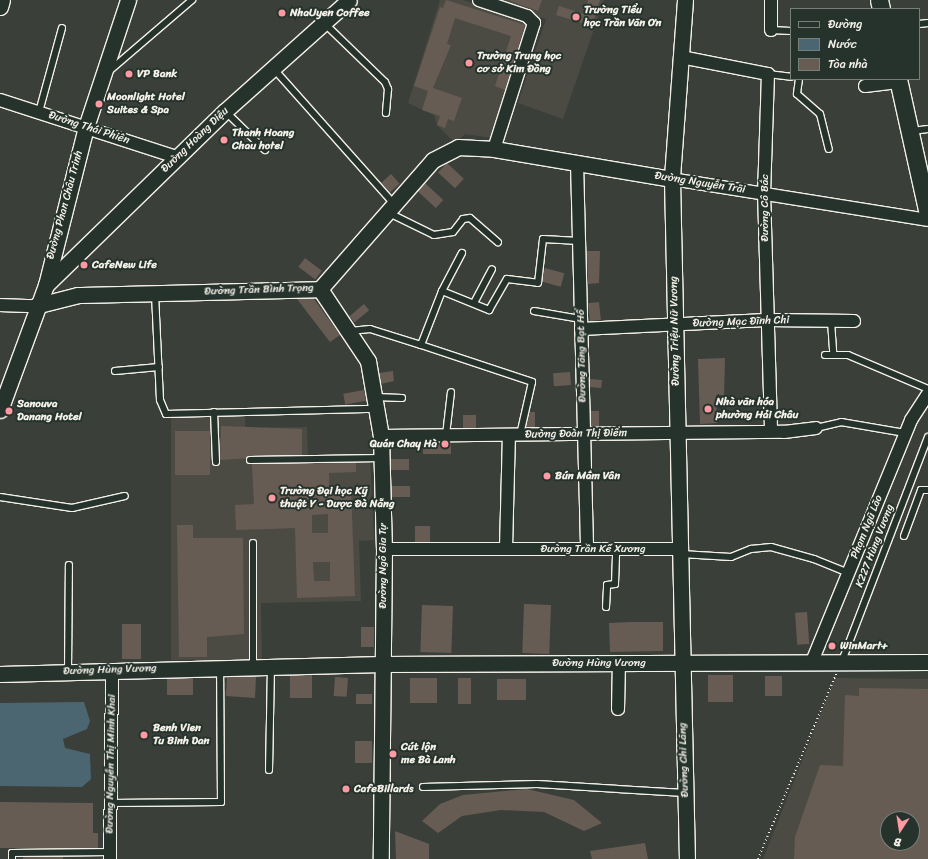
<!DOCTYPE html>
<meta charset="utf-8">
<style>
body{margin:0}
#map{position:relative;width:928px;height:859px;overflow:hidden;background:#3a3f39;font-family:Sriracha,sans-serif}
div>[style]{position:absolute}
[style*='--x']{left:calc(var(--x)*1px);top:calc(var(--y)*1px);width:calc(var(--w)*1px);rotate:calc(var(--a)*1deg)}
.built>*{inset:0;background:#4b4b44}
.water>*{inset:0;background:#4b6671}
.building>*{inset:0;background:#675c54;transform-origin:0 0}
.path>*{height:2px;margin-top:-1px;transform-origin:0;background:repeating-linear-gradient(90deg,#f4f1e8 0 1px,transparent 0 4px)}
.roads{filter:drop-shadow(1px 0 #f4f1e8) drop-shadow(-1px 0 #f4f1e8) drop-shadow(0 1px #f4f1e8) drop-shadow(0 -1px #f4f1e8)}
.service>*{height:6px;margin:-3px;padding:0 3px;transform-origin:3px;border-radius:3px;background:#26332d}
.minor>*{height:12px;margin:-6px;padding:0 6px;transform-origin:6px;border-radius:6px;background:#26332d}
.tertiary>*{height:15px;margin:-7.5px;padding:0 7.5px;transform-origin:7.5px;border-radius:7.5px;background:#26332d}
.secondary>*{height:17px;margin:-8.5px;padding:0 8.5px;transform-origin:8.5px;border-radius:8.5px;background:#26332d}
.dots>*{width:11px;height:11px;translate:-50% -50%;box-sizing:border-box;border:2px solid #26332d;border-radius:50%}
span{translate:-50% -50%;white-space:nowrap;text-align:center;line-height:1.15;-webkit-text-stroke:4px #26332d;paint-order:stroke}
.poi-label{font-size:11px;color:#f4f1e8;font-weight:700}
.left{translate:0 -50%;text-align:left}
.right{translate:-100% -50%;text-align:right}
.street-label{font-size:11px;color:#f4f1e8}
.legend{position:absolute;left:790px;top:8px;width:130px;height:72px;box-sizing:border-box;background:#26332d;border:1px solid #787f78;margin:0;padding:5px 7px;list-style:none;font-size:12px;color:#f4f1e8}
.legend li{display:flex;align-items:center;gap:8px;height:20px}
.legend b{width:20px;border:1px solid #787f78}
.north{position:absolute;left:880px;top:811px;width:40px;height:40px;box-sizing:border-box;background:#26332d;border:1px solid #787f78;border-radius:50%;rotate:192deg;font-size:11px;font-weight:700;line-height:16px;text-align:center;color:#f4f1e8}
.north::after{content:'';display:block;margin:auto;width:14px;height:18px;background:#ff9aa2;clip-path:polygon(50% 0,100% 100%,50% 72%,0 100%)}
</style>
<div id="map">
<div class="built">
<i style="clip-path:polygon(440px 0,463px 0,531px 23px,492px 138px,465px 134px,455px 143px,437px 125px,434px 115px,408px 103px)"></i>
<i style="clip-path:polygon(489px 0,604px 0,563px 119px,518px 103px,546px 19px)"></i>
<i style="clip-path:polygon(245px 414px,245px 428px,307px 427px,308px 455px,370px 454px,374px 540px,359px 541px,361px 601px,261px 603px,262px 660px,171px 660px,171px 417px)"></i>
<i style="clip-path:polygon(evenodd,835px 678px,928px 679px,928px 859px,763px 859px,835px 678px,888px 819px,912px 819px,912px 843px,888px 843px,888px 819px)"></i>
</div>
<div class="water">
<i style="clip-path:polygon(84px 702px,90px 721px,87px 729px,63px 739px,65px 748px,90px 754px,91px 779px,82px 787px,0 786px,0 703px)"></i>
</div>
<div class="building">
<i style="clip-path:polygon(446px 0,525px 25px,505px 90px,495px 86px,511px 36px,455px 18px,447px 44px,451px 45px,433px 88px,462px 98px,454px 121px,448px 119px,445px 128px,437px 125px,440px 116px,422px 110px,428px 91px,414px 86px,440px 7px,443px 8px)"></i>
<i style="clip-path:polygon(508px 0,542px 0,538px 11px)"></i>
<i style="clip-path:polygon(588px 0,600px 0,592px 26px,556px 15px,559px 6px,584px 14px)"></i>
<i style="left:447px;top:163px;width:23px;height:13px;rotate:43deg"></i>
<i style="left:391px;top:174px;width:13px;height:13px;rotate:48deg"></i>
<i style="left:425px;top:183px;width:25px;height:11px;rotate:43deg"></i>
<i style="clip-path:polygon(587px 251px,600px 251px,599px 283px,588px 284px)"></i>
<i style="left:305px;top:258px;width:21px;height:11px;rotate:37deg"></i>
<i style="left:545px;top:268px;width:20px;height:14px;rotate:15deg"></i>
<i style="clip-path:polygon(297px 299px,314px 299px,340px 335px,330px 342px)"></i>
<i style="left:599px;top:302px;width:18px;height:11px;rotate:84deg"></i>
<i style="left:364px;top:304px;width:8px;height:19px;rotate:50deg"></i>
<i style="clip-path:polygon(725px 358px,724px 395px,716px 395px,717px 423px,700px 424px,698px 359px)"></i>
<i style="clip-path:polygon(393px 371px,394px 381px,381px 384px,379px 373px)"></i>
<i style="left:570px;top:372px;width:13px;height:17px;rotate:86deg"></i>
<i style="left:590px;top:379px;width:12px;height:8px;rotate:5deg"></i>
<i style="left:364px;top:390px;width:11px;height:21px;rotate:80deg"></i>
<i style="left:591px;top:411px;width:8px;height:15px"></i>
<i style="clip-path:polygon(530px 412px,535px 412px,535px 427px,526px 427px)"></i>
<i style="left:463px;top:415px;width:13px;height:13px"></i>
<i style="clip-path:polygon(221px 426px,302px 429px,302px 455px,220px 460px)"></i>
<i style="left:175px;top:431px;width:35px;height:44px"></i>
<i style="left:423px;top:443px;width:28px;height:11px"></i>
<i style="left:391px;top:459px;width:18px;height:11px"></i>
<i style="clip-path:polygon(evenodd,356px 463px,356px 472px,329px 473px,329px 487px,351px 487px,355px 596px,297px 598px,295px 528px,236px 530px,235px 505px,254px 504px,252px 464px,356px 463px,328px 514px,328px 533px,312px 533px,312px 515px,328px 514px,356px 463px,313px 562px,330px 562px,330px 581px,314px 581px,313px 562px)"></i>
<i style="left:391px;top:486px;width:19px;height:11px"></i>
<i style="clip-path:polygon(177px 525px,193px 525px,193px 538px,243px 538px,244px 634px,207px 637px,207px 657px,179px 657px)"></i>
<i style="left:415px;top:526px;width:15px;height:16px"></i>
<i style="left:524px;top:604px;width:27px;height:49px;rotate:2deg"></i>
<i style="left:422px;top:605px;width:31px;height:47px;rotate:2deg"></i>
<i style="left:807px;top:612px;width:32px;height:12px;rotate:86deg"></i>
<i style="clip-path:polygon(631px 622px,663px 622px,663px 651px,610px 652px,609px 623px)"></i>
<i style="left:122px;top:624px;width:19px;height:35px"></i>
<i style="left:361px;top:627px;width:13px;height:20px"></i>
<i style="left:290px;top:675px;width:22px;height:23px"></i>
<i style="left:708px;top:675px;width:25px;height:27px"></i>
<i style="clip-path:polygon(256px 676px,255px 698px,226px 696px,227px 677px)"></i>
<i style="left:765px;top:676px;width:17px;height:20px"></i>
<i style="left:335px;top:677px;width:13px;height:19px;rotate:4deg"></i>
<i style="left:193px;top:678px;width:17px;height:26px;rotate:90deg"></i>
<i style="left:410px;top:678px;width:27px;height:25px"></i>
<i style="left:458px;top:678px;width:13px;height:26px"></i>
<i style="left:497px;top:679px;width:29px;height:21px"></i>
<i style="clip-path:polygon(evenodd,859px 688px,928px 689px,928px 859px,794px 859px,795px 837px,820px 765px,843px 766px,845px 695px,859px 696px,859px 688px,888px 819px,912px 819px,912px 843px,888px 843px,888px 819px)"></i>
<i style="left:356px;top:694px;width:16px;height:10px"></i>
<i style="left:355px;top:741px;width:17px;height:22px"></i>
<i style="clip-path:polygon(527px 789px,574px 800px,602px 823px,584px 831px,544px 812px,501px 810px,462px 816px,438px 833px,422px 821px,440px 804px,463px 795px)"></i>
<i style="clip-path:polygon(0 802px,93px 803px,93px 833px,98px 833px,98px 848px,0 848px)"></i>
<i style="clip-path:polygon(395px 831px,429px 844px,429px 859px,396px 859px)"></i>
<i style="clip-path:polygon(645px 843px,648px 859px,592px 859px,590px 851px)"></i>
<i style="left:23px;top:857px;width:40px;height:2px"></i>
</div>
<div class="path">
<i style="--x:758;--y:859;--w:201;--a:-67.1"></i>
</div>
<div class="roads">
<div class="service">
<i style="--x:323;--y:22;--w:86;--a:44.1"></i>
<i style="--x:385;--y:82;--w:8;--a:67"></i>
<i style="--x:388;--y:89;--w:24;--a:95"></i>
<i style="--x:919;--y:24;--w:9;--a:-6"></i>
<i style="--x:771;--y:30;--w:20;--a:3"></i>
<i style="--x:273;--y:68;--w:182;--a:48.3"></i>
<i style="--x:108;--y:72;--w:111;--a:-40.6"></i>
<i style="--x:768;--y:74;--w:23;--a:7"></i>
<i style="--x:799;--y:79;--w:15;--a:98"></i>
<i style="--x:797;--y:94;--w:30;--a:41"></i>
<i style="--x:820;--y:114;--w:36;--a:76"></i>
<i style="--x:225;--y:111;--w:56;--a:44.3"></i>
<i style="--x:39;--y:112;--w:87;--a:-74.7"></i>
<i style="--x:912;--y:131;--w:16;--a:-7"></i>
<i style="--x:387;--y:212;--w:52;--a:26.1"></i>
<i style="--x:434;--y:235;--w:19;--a:-9"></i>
<i style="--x:453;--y:232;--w:16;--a:-52"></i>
<i style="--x:463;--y:219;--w:7;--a:-8"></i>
<i style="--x:470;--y:218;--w:37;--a:41"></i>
<i style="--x:462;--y:253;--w:43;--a:117.8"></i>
<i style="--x:442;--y:291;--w:58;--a:111.3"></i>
<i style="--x:421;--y:345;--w:117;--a:18.4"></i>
<i style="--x:532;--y:382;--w:54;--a:102.8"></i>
<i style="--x:442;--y:291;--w:51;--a:22"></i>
<i style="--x:489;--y:310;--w:36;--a:-60"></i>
<i style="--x:507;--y:279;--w:31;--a:7"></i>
<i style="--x:538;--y:283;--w:44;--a:-83.5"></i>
<i style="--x:543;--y:239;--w:36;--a:3"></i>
<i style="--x:155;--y:294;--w:106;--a:87.3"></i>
<i style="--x:160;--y:400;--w:15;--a:67"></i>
<i style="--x:166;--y:414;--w:210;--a:-1.4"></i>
<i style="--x:474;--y:303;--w:38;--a:-62"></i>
<i style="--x:534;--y:311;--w:48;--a:9.7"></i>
<i style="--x:831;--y:321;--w:32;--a:86"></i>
<i style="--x:350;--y:331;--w:20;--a:-6"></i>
<i style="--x:370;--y:329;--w:53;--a:17.4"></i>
<i style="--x:825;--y:355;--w:23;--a:0"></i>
<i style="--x:848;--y:355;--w:87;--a:23"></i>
<i style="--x:115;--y:371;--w:44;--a:-5.2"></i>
<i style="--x:375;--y:397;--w:27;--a:2"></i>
<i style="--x:214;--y:412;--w:50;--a:87.7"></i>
<i style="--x:816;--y:428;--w:26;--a:-13"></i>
<i style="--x:841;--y:422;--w:65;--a:9.8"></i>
<i style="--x:446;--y:435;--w:43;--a:-83.4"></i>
<i style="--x:250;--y:460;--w:132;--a:-0.9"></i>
<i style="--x:0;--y:497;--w:73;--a:8.7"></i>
<i style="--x:72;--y:508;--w:54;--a:-12.8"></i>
<i style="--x:904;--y:536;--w:49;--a:-69.7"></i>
<i style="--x:921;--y:490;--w:7;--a:0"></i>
<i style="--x:253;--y:543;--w:124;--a:90"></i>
<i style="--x:681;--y:554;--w:50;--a:3.4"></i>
<i style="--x:731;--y:557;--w:22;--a:-22"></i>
<i style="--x:751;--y:549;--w:20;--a:-6"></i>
<i style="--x:771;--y:547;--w:45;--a:15.6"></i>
<i style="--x:814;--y:559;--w:37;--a:22"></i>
<i style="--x:606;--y:607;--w:22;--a:-87"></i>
<i style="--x:607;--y:585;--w:8;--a:-7"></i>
<i style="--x:615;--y:584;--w:35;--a:-88"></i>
<i style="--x:842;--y:661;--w:240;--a:-69"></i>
<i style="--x:68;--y:671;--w:106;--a:-89.5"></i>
<i style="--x:269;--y:770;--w:104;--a:-88.9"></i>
<i style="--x:423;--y:787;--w:114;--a:-1.5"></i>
<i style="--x:537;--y:784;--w:148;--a:3.5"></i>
<i style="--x:111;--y:803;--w:110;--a:-0.5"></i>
<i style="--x:221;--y:802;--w:134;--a:-90.4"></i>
<i style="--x:12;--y:859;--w:6;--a:-90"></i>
<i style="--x:12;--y:853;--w:98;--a:-0.6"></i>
</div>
<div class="minor">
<i style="--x:479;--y:0;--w:51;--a:18.4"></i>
<i style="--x:527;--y:16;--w:10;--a:45"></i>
<i style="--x:534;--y:23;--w:132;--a:107.6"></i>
<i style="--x:771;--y:0;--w:30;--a:90"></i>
<i style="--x:681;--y:57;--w:89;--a:11.1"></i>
<i style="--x:768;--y:74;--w:118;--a:91.9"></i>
<i style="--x:764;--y:192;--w:239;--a:88.3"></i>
<i style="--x:865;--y:86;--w:33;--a:-7"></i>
<i style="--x:0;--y:100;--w:186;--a:17.9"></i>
<i style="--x:577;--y:163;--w:386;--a:88.5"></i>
<i style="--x:672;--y:179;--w:259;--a:9.1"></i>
<i style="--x:0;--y:305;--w:35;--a:2"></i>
<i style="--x:581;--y:329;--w:185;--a:-2.8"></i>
<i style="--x:766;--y:320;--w:88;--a:0.7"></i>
<i style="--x:381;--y:436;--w:403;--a:-0.6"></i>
<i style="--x:784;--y:432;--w:32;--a:-7"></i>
<i style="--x:506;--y:548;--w:113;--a:-88.5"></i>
<i style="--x:384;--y:549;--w:297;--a:0"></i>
<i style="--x:811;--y:664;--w:264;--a:-67.7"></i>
<i style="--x:911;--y:420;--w:31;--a:-57"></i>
<i style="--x:618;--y:709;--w:47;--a:-88.8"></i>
<i style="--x:110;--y:859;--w:189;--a:-89.4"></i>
</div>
<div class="tertiary">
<i style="--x:685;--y:0;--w:179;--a:94.2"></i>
<i style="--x:672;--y:179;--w:680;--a:88.74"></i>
<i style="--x:0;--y:7;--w:7;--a:-74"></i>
<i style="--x:46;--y:285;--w:250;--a:-44.2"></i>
<i style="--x:225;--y:111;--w:166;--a:-41.8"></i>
<i style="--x:320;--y:289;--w:87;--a:56.3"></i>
<i style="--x:368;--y:361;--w:76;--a:80.2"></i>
<i style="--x:381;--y:436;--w:113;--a:88.5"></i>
<i style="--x:384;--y:549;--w:310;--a:90.6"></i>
<i style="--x:35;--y:306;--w:44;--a:-14.3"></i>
<i style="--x:78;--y:295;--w:242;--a:-1.4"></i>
<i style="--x:320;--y:289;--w:171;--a:-48.8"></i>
<i style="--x:433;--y:160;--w:28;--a:-27"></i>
<i style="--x:458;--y:147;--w:36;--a:3"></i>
<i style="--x:494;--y:149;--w:181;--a:9.6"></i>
<i style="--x:0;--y:410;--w:133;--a:-69.8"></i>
<i style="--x:46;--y:285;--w:163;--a:-75.8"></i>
<i style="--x:86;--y:127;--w:134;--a:-71.7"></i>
<i style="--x:0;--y:674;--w:382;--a:-1.5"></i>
<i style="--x:382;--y:664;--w:546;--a:-0.21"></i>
</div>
<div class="secondary">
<i style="--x:879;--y:0;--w:9;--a:77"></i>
<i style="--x:898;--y:79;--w:138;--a:77.5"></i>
</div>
</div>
<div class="dots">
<i style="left:282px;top:13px;background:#ff9aa2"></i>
<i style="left:576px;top:17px;background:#ff9aa2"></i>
<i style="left:469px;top:63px;background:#ff9aa2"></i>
<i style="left:129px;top:74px;background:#ff9aa2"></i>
<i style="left:99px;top:104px;background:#ff9aa2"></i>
<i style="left:224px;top:140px;background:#ff9aa2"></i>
<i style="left:84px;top:265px;background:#ff9aa2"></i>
<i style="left:708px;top:409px;background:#ff9aa2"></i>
<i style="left:9px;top:411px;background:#ff9aa2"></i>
<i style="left:445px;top:444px;background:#ff9aa2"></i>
<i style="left:547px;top:476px;background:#ff9aa2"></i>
<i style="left:272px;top:498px;background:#ff9aa2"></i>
<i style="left:832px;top:646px;background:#ff9aa2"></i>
<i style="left:144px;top:735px;background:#ff9aa2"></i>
<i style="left:393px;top:754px;background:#ff9aa2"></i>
<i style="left:346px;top:789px;background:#ff9aa2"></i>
</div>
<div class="poi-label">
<span class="left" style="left:584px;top:17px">Trường Tiểu<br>học Trần Văn Ơn</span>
<span class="left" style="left:290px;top:13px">NhaUyen Coffee</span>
<span class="left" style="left:477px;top:63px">Trường Trung học<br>cơ sở Kim Đồng</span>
<span class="left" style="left:137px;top:74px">VP Bank</span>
<span class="left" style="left:107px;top:104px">Moonlight Hotel<br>Suites &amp; Spa</span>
<span class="left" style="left:232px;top:140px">Thanh Hoang<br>Chau hotel</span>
<span class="left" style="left:92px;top:265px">CafeNew Life</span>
<span class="left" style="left:716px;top:409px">Nhà văn hóa<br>phường Hải Châu</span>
<span class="left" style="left:17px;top:411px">Sanouva<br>Danang Hotel</span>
<span class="right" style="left:437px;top:444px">Quán Chay Hà</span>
<span class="left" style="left:555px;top:476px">Bún Mắm Vân</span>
<span class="left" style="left:280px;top:498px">Trường Đại học Kỹ<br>thuật Y - Dược Đà Nẵng</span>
<span class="left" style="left:840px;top:646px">WinMart+</span>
<span class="left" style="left:153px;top:735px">Benh Vien<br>Tu Binh Dan</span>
<span class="left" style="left:401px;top:754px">Cút lộn<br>me Bà Lanh</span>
<span class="left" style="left:354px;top:789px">CafeBillards</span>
</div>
<div class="street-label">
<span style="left:89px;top:128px;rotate:18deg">Đường Thái Phiên</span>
<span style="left:195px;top:140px;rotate:-44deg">Đường Hoàng Diệu</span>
<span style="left:700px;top:183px;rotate:9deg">Đường Nguyễn Trãi</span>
<span style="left:65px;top:205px;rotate:-75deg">Đường Phan Châu Trinh</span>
<span style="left:765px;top:208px;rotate:-90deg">Đường Cô Bắc</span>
<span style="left:259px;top:290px;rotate:-2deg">Đường Trần Bình Trọng</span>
<span style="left:741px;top:322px;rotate:-2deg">Đường Mạc Đĩnh Chi</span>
<span style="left:675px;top:331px;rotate:-91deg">Đường Triệu Nữ Vương</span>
<span style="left:582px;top:356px;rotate:-91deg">Đường Tăng Bạt Hổ</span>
<span style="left:576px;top:434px;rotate:-1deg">Đường Đoàn Thị Điểm</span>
<span style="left:867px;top:527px;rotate:-68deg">Phạm Ngũ Lão</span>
<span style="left:875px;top:546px;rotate:-69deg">K227 Hùng Vương</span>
<span style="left:593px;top:549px">Đường Trần Kế Xương</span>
<span style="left:383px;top:566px;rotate:-90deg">Đường Ngô Gia Tự</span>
<span style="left:599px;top:663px">Đường Hùng Vương</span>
<span style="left:110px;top:670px;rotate:-2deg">Đường Hùng Vương</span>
<span style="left:684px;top:760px;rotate:-92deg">Đường Chi Lăng</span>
<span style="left:111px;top:764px;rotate:-89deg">Đường Nguyễn Thị Minh Khai</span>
</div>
<ul class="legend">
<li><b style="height:5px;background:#26332d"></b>Đường</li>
<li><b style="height:11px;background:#4b6671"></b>Nước</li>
<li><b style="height:11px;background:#675c54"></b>Tòa nhà</li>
</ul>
<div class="north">B</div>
</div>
